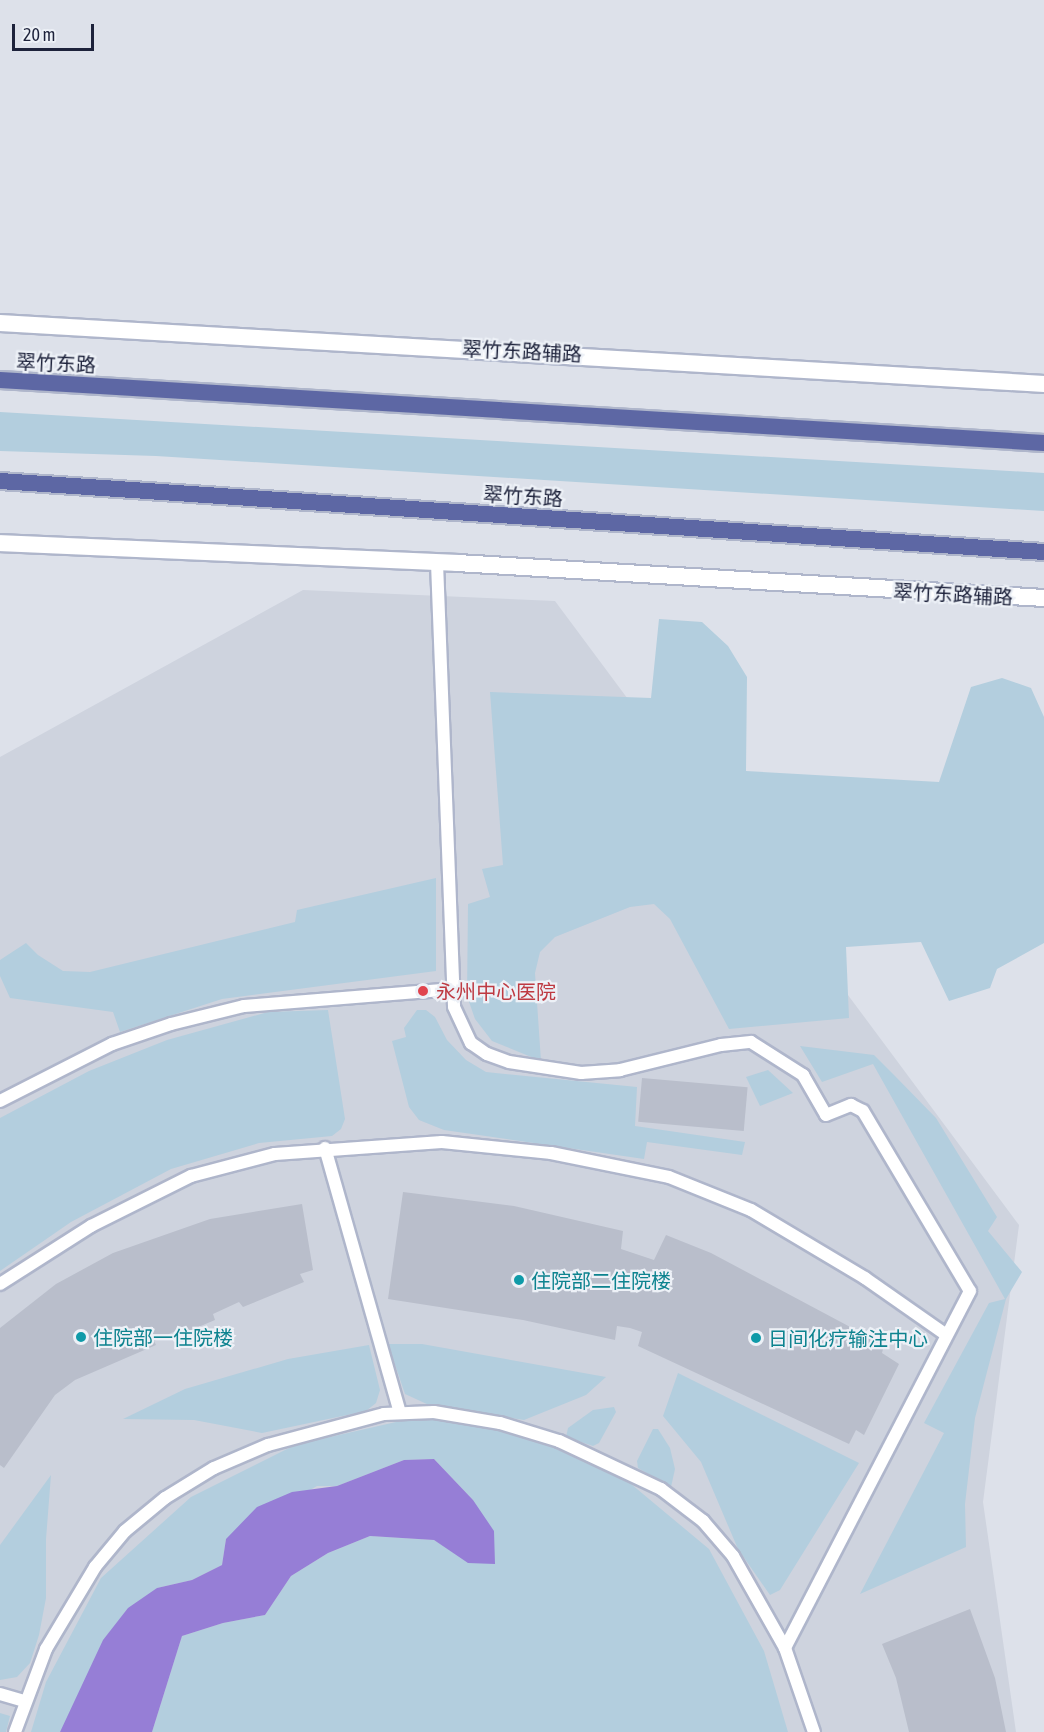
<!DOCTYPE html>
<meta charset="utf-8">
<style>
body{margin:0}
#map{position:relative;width:1044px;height:1732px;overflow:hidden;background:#dde1ea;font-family:"Asap Condensed","Noto Sans SC",sans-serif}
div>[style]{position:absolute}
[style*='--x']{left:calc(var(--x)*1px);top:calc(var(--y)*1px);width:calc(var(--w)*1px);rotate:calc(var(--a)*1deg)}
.built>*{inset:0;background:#ced3de}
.green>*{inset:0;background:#b3cede}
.water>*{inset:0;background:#967ed6}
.building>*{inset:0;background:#b9becb;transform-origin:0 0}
.roads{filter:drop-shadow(2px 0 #afb6cb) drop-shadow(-2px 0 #afb6cb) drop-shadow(0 2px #afb6cb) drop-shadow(0 -2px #afb6cb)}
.service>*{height:12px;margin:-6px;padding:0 6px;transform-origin:6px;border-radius:6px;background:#fff}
.secondary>*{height:16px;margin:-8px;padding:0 8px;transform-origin:8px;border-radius:8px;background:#fff}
.primary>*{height:16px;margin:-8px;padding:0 8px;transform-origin:8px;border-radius:8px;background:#5d67a4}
.dots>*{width:16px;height:16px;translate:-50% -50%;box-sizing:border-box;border:3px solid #edf1f7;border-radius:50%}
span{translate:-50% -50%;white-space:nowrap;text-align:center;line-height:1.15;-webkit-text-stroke:4.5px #edf1f7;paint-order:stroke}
.street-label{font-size:20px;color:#1d223b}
.health-label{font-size:20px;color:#be3a42}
.left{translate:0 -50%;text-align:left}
.culture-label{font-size:20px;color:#0d838f}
.scale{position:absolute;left:12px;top:24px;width:82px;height:27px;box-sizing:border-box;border:3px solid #1d223b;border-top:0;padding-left:8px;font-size:18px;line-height:21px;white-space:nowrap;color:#1d223b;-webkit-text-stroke:4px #edf1f7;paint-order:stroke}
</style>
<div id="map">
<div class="built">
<i style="clip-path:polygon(303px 590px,555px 601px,1019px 1225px,983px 1502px,1016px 1732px,0 1732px,0 757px)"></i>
</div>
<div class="green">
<i style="clip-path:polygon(0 412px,1044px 473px,1044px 511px,156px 456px,0 451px)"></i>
<i style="clip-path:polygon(659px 619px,702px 622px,728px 646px,747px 677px,746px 771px,939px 782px,971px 687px,1002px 678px,1031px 688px,1044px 717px,1044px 943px,997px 969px,990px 988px,949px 1001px,921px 942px,846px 947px,849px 1018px,729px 1029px,670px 919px,654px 904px,630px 907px,555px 937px,540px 952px,535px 973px,541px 1061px,492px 1041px,475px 1019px,467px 996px,468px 904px,490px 897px,482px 869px,503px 865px,490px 692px,651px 698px)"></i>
<i style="clip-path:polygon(436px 878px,436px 971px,222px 999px,120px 1032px,113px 1012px,10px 998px,0 976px,0 960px,26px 943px,38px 955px,63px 971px,90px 972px,295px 922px,297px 910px)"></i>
<i style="clip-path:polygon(328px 1010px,345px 1119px,341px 1129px,332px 1136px,259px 1143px,171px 1169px,71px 1222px,0 1271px,0 1118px,89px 1071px,167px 1040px,268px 1012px)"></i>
<i style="clip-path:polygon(417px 1010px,426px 1010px,435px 1017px,447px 1040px,466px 1060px,486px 1072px,637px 1087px,635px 1126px,745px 1142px,742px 1155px,647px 1142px,644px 1159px,444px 1130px,419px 1120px,409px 1107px,392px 1041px,406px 1037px,404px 1028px)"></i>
<i style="clip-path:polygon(800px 1046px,874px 1055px,894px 1075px,936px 1118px,997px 1217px,988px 1231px,1022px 1272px,1006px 1299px,975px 1418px,965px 1504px,966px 1547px,860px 1594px,944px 1433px,924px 1423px,989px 1303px,1005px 1299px,873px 1064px,822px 1082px)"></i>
<i style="clip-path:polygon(768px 1070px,793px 1093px,760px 1106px,746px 1077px)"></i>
<i style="clip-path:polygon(388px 1344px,422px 1344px,606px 1377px,586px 1395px,524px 1420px,429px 1405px,405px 1394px)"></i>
<i style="clip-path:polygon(369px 1345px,380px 1390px,376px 1403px,366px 1411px,262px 1433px,194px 1420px,123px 1419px,185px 1389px,288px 1359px)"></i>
<i style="clip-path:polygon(678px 1373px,859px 1463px,780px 1590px,770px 1595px,738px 1549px,701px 1462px,663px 1416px)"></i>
<i style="clip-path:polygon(614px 1407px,616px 1412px,599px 1443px,593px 1446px,566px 1437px,568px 1428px,593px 1410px)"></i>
<i style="clip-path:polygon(418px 1417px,523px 1433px,625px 1479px,709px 1549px,764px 1651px,788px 1732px,152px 1732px,182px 1636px,223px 1623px,265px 1615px,291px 1576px,328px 1553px,370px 1536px,434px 1540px,468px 1562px,473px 1500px,434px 1459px,404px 1460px,337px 1486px,317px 1486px,226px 1539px,222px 1565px,192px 1580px,157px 1588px,60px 1732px,31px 1732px,46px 1682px,101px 1578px,191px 1497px,295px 1445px)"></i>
<i style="clip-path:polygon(653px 1429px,658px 1429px,670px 1448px,675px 1469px,671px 1487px,638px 1468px,637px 1461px)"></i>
<i style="clip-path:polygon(51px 1475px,46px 1539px,46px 1598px,39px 1635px,30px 1663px,17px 1677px,0 1680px,0 1545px)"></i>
<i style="clip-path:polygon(0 1713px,10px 1716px,6px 1732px,0 1732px)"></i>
</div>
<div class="water">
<i style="clip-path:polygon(434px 1459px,473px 1500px,494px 1531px,495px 1564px,468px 1563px,434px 1540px,370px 1536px,328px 1553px,291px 1576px,265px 1615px,223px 1623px,182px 1636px,152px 1732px,60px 1732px,103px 1640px,128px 1608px,157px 1588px,192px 1580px,222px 1565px,226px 1539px,257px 1507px,292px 1492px,337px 1486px,404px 1460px)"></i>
</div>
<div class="building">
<i style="left:642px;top:1078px;width:106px;height:44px;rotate:5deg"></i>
<i style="clip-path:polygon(403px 1192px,514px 1206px,623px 1231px,621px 1249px,654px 1260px,666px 1235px,711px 1253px,884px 1345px,882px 1353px,899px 1364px,864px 1435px,856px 1430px,849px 1444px,638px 1346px,642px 1332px,630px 1328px,617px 1326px,615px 1340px,523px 1320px,388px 1299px)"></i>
<i style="clip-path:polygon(302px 1204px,313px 1270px,300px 1274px,304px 1282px,243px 1307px,239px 1302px,213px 1314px,215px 1320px,184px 1333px,182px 1328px,154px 1341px,156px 1345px,75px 1380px,55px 1395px,4px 1468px,0 1465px,0 1328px,56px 1284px,113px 1253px,210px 1219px)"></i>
<i style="clip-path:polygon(970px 1609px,995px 1678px,1006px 1732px,909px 1732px,896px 1678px,882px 1644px)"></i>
</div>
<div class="roads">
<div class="service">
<i style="--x:437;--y:563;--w:444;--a:87.8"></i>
<i style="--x:454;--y:1007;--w:40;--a:65"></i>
<i style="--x:471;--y:1043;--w:19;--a:35"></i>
<i style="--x:487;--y:1054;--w:23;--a:20"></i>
<i style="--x:509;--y:1062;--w:73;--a:8.7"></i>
<i style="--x:581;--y:1073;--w:39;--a:-4"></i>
<i style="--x:620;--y:1070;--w:104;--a:-13.9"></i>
<i style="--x:721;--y:1045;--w:30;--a:-6"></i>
<i style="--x:751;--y:1042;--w:62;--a:32.4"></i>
<i style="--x:803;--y:1075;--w:46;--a:60.1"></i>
<i style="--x:826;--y:1115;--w:27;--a:-22"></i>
<i style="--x:851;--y:1105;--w:13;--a:27"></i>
<i style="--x:863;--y:1111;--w:209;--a:59.3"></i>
<i style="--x:970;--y:1291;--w:402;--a:117.4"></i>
<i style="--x:0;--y:1101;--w:126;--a:-27"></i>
<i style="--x:112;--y:1044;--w:62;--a:-18.7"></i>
<i style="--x:171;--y:1024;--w:75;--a:-13.9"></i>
<i style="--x:244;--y:1006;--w:211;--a:-4.6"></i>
<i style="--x:325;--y:1148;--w:275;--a:74.2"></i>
<i style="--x:0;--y:1284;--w:108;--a:-32.5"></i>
<i style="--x:91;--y:1226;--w:112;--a:-26.6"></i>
<i style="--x:191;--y:1176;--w:87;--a:-14.7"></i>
<i style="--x:275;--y:1154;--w:167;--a:-4.1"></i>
<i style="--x:442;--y:1142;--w:110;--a:5.8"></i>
<i style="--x:551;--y:1153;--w:120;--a:11.5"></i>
<i style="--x:669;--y:1177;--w:88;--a:21.9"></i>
<i style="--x:751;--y:1210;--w:133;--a:30.8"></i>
<i style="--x:865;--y:1278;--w:98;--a:35"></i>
<i style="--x:0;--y:1694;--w:26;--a:16"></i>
<i style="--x:15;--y:1732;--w:89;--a:-69.5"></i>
<i style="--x:46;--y:1649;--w:96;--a:-59.1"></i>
<i style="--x:95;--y:1567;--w:47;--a:-50.2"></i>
<i style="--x:125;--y:1531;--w:52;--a:-39.5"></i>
<i style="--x:165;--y:1498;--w:57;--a:-31.5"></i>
<i style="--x:214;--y:1468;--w:59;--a:-23.1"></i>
<i style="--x:268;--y:1445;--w:120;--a:-15"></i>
<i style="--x:384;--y:1414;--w:50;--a:-2.3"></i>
<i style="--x:434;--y:1412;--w:67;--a:9.5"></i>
<i style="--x:500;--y:1423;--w:62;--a:17"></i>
<i style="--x:559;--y:1441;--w:113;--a:25.2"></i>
<i style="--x:661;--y:1489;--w:53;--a:37.3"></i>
<i style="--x:703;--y:1521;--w:46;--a:49.4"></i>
<i style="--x:733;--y:1556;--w:106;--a:60.5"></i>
<i style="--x:785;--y:1648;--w:89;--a:71"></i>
</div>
<div class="secondary">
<i style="--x:0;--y:323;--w:1046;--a:3.34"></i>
<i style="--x:0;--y:543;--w:457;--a:2.5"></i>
<i style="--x:457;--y:563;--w:588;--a:3.41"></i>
</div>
<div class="primary">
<i style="--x:0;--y:380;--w:1046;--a:3.45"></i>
<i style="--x:0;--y:481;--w:1046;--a:3.89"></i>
</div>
</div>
<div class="dots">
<i style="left:423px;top:991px;background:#e0444e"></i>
<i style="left:519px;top:1280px;background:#0f9aa8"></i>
<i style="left:81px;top:1337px;background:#0f9aa8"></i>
<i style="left:756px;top:1338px;background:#0f9aa8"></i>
</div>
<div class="street-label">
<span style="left:522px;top:351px;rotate:3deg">翠竹东路辅路</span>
<span style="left:56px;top:363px;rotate:3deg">翠竹东路</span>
<span style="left:523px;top:496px;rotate:4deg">翠竹东路</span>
<span style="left:953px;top:594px;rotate:3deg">翠竹东路辅路</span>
</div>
<div class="health-label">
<span class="left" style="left:436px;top:991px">永州中心医院</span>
</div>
<div class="culture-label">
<span class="left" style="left:531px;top:1280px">住院部二住院楼</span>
<span class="left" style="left:93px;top:1337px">住院部一住院楼</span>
<span class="left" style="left:768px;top:1338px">日间化疗输注中心</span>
</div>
<div class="scale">20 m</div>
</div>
